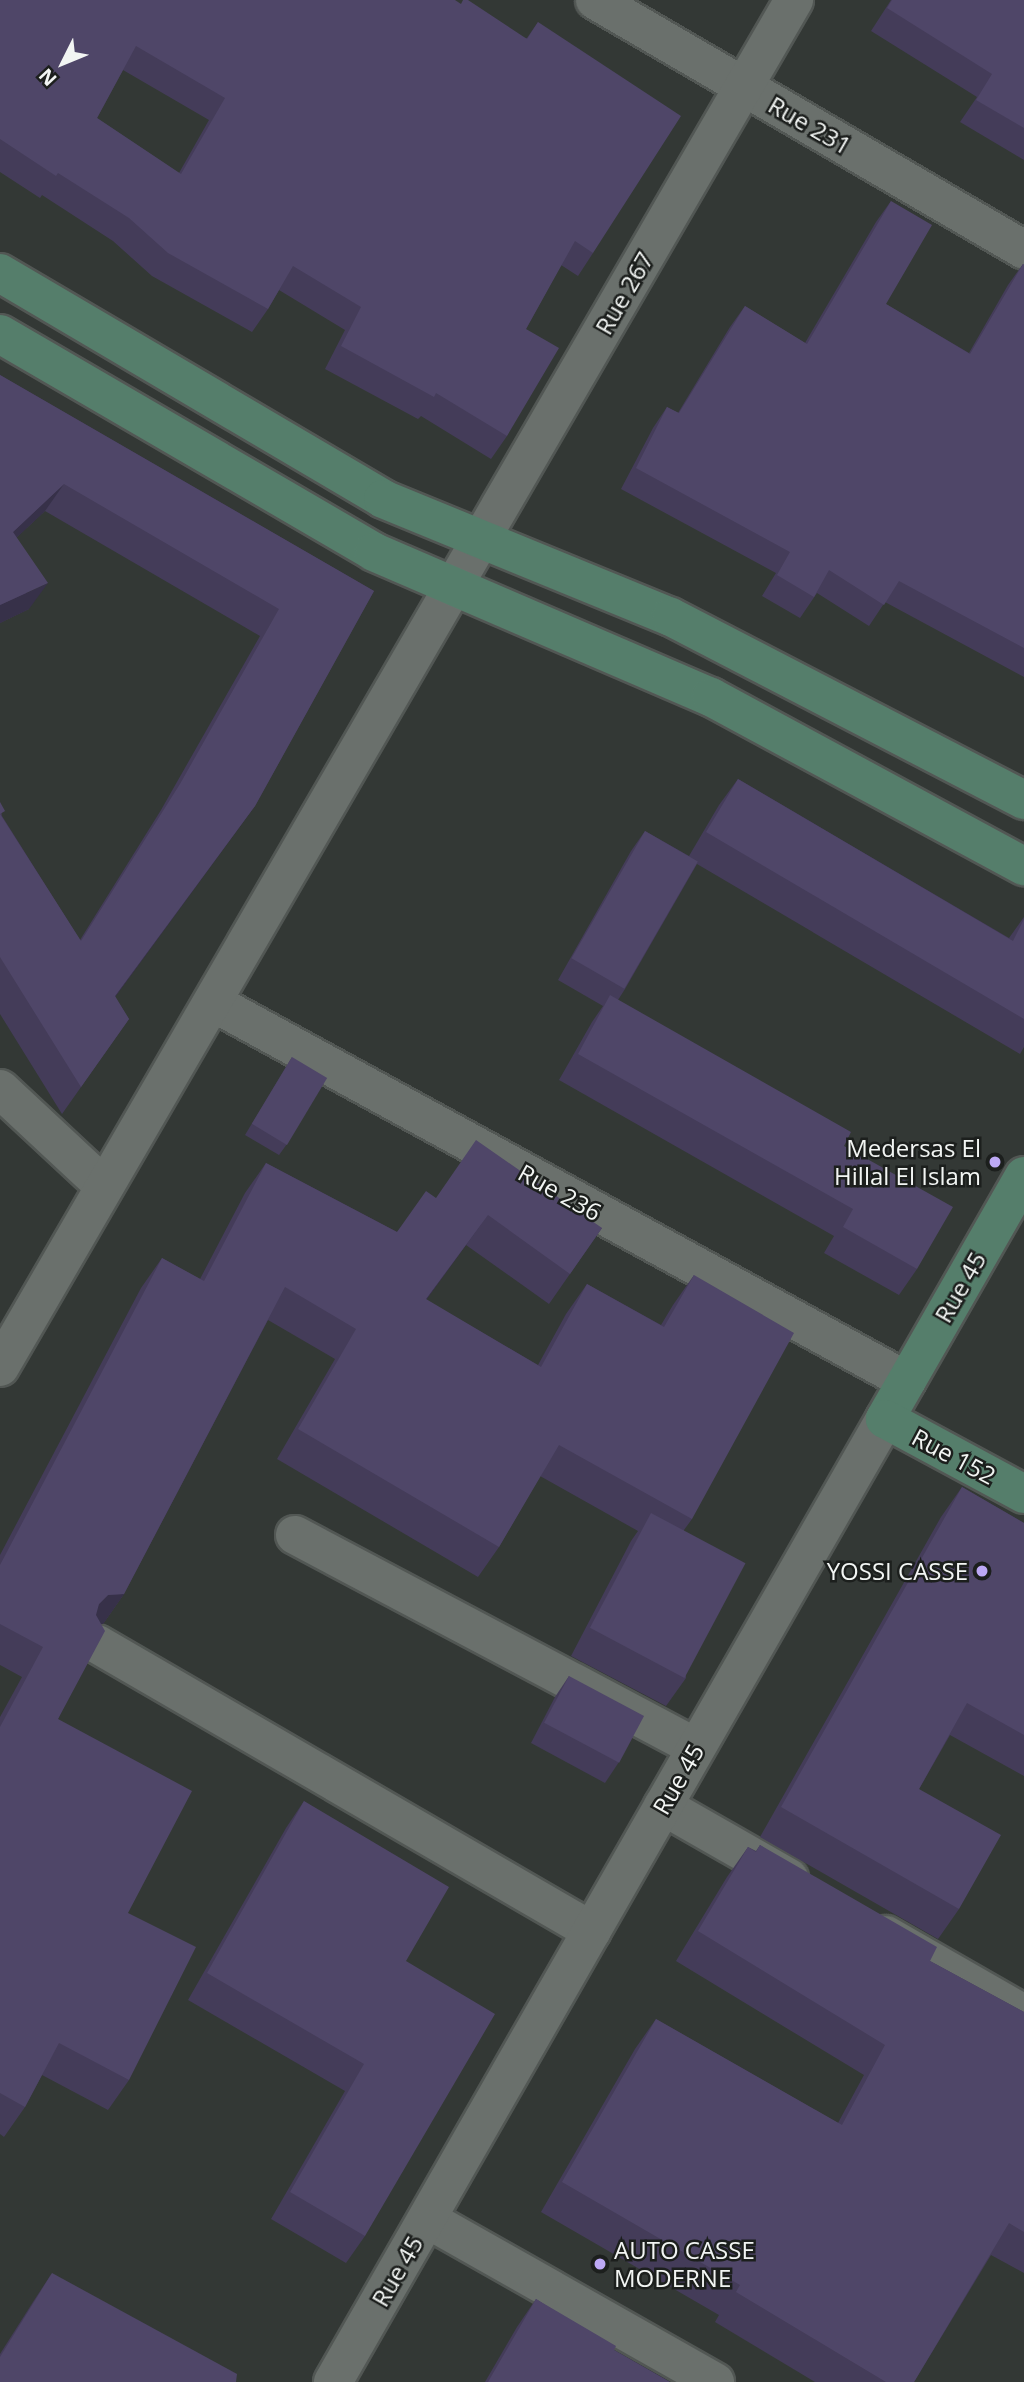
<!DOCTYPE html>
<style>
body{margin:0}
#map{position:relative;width:1024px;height:2382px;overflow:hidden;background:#333835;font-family:"Open Sans",sans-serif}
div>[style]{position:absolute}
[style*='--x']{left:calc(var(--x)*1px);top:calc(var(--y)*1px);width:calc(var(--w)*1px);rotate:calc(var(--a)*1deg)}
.roads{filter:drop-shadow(2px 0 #525754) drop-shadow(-2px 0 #525754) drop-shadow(0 2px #525754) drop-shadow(0 -2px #525754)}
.minor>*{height:38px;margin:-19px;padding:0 19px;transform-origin:19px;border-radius:19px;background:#6a706c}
.tertiary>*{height:38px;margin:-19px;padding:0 19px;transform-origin:19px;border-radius:19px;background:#6a706c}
.secondary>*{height:38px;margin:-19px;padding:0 19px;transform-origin:19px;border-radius:19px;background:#557e6b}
.wall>*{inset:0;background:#443c59}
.shaded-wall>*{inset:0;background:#373149}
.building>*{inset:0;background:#4f4668;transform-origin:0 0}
.dots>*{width:19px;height:19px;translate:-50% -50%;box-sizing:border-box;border:4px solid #1c1f1d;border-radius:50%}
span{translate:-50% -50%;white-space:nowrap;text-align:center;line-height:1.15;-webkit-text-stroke:5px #1c1f1d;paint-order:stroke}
.street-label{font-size:24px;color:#f2f5f3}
.poi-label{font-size:24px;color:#f2f5f3}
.right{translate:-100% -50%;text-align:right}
.left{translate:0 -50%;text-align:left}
.north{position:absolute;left:28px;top:28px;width:70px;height:70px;-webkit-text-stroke:5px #1c1f1d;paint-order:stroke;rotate:227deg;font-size:19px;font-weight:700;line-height:28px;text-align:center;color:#f2f5f3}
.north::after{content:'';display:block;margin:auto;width:24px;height:32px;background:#f2f5f3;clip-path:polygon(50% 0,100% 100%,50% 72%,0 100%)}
</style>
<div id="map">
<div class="roads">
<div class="minor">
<i style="--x:595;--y:0;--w:497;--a:30.2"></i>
<i style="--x:214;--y:1003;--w:789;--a:28.61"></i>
<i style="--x:0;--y:1089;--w:142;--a:43"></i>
<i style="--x:0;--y:1367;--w:1581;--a:-59.85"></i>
<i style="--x:295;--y:1535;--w:454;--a:27.9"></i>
<i style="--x:97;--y:1644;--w:572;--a:30.11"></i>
<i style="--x:663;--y:1806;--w:145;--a:29.7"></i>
<i style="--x:886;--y:1935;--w:159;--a:29.8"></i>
<i style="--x:427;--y:2219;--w:331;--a:29.5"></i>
</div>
<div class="tertiary">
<i style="--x:333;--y:2382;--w:1110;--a:-60.18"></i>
</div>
<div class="secondary">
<i style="--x:0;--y:273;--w:445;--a:30.5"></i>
<i style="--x:383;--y:499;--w:311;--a:22.3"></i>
<i style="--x:671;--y:617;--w:398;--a:27.4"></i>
<i style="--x:0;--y:334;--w:433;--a:30.2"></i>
<i style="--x:374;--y:552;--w:367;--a:23.3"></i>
<i style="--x:711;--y:697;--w:356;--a:28.4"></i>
<i style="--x:1024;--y:1176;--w:280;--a:119.8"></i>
<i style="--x:885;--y:1419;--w:158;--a:28.3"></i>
</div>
</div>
<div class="wall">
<i style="clip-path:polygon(evenodd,0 0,527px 38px,538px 22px,593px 253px,578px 276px,561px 265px,526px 329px,507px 436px,491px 459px,421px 416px,418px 419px,325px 369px,345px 330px,279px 290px,268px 309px,252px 332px,152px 276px,113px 241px,42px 195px,40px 198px,0 172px,0 0,123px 70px,209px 120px,179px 173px,97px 118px,123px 70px)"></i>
<i style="clip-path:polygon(891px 0,1024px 0,1024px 160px,960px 122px,977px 97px,871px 31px)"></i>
<i style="clip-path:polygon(891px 201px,886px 304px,969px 353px,1008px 285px,1023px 264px,1024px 265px,1024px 677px,885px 602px,869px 626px,817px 593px,800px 618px,762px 596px,776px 573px,621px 489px,653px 428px,667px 407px,678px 413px,730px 327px,745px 306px,805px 343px,876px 222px)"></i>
<i style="clip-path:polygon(0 375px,374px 591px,255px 806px,115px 997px,129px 1019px,62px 1114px,0 1014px,0 802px,2px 816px,80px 940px,161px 810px,260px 636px,45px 511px,16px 538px,29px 609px,0 623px)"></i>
<i style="clip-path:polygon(738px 779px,1009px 938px,1024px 917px,1024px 1047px,1020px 1054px,697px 864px,625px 989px,618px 1000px,844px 1146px,917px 1269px,899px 1295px,824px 1253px,834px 1236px,559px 1080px,592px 1022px,603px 1006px,558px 980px,631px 851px,645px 831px,689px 856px,719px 805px)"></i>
<i style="clip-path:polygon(292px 1057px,287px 1144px,279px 1155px,245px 1135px)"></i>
<i style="clip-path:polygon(266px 1163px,397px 1232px,436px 1198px,602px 1228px,549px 1304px,466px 1245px,426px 1300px,538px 1365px,566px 1314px,587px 1284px,661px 1325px,673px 1305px,694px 1275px,692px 1519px,684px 1530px,686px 1678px,666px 1706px,571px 1656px,631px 1541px,638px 1531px,540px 1476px,499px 1547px,478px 1577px,277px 1459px,335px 1359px,268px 1320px,124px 1594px,103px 1624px,101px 1624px,58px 1719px,128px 1913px,129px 2080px,108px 2110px,42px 2075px,25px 2107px,4px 2137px,0 2134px,0 1717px,22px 1677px,0 1665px,0 1555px,141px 1288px,162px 1258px,200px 1279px,245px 1193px)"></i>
<i style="clip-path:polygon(962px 1487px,1024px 1523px,1024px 1776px,950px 1735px,919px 1789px,959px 1909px,938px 1939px,760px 1837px,941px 1517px)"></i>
<i style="clip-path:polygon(569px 1676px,619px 1762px,605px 1783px,531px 1743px,555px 1697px)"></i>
<i style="clip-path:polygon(304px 1801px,406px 1961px,365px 2236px,346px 2263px,271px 2219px,345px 2091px,188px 2000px,286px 1828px)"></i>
<i style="clip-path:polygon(760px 1845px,930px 1961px,1024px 2012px,1024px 2273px,991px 2255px,914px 2382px,815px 2382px,715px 2322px,719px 2315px,541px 2212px,635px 2049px,656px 2019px,838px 2123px,864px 2075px,676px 1961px,727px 1877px,748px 1847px,756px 1851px)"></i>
<i style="clip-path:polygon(52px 2273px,0 2382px,0 2354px,33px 2302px)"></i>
<i style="clip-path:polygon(536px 2299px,614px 2350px,670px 2382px,485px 2382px,517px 2327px)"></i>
</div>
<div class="shaded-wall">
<i style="clip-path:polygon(64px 484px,45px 511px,0 553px,13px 532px)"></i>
<i style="clip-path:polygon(48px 583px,29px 609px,0 623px,0 605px)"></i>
<i style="clip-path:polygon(255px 806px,236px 832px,96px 1023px,115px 996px)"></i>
<i style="clip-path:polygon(488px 1215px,466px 1245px,405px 1329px,426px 1299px)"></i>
<i style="clip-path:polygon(124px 1594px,103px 1624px,87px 1625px,99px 1604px,108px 1595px)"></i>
</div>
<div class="building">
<i style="clip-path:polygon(evenodd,0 0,455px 0,461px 4px,463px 0,468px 0,527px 39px,538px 22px,681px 116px,593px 253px,575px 241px,526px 329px,559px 348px,507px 436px,436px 393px,434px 397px,341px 346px,361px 307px,293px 266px,268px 309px,168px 253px,129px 218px,58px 173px,56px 176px,0 139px,0 0,136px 46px,225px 98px,181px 174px,97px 118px,136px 46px)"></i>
<i style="clip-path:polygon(892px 0,1024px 0,1024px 128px,976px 100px,992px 74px,887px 8px)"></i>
<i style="clip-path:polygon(891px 201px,932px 225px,886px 304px,970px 354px,1023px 264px,1024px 265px,1024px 648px,899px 581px,884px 605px,829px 570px,814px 597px,777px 575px,790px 552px,636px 468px,667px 407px,679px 413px,745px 306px,807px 344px)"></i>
<i style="clip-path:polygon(0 375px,374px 591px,255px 806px,115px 996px,129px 1019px,81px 1087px,0 957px,0 802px,5px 811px,0 814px,81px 941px,180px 784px,279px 609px,64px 484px,13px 532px,48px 583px,0 605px)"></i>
<i style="clip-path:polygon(738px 779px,1013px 941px,1024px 919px,1024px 1019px,706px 832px)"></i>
<i style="left:645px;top:831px;width:61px;height:147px;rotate:30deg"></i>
<i style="clip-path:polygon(610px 995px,851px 1132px,844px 1146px,953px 1207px,917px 1269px,843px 1227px,853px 1209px,578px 1054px)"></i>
<i style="left:292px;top:1057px;width:41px;height:78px;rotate:31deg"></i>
<i style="clip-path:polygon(476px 1140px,602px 1228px,570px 1274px,488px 1215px,426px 1299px,541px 1367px,587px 1284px,664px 1327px,694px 1275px,794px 1333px,692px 1519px,559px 1445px,499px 1547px,298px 1429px,356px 1329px,285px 1287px,124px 1594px,108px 1595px,99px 1604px,96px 1615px,105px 1631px,58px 1719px,192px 1791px,128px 1913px,196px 1947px,129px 2080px,59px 2043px,25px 2107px,0 2093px,0 1727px,43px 1647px,0 1624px,0 1565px,162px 1258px,204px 1281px,266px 1163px,397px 1232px,426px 1191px,436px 1198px)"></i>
<i style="clip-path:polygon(962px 1487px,1024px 1523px,1024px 1735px,967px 1703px,919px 1789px,1001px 1835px,959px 1909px,781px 1807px)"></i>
<i style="left:651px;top:1513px;width:107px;height:130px;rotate:28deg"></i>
<i style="left:569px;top:1676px;width:85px;height:53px;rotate:28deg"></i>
<i style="clip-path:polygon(304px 1801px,449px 1887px,406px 1961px,495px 2014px,365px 2236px,290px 2192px,364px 2064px,207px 1973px)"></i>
<i style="clip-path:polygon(760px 1845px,937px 1947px,930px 1961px,1024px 2012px,1024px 2232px,1009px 2223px,914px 2382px,886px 2382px,736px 2292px,740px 2285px,562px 2182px,656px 2019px,842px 2125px,885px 2045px,698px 1931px,748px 1847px,756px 1852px)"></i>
<i style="clip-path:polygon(52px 2273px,237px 2374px,236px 2382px,0 2382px,0 2357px)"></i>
<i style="clip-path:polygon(536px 2299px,616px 2346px,614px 2350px,670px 2382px,488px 2382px)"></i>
</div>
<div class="dots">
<i style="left:995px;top:1162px;background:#bda9f5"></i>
<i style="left:982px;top:1571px;background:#bda9f5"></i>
<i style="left:600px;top:2264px;background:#bda9f5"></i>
</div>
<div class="street-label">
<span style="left:810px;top:125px;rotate:30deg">Rue 231</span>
<span style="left:624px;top:293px;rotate:-60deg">Rue 267</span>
<span style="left:560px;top:1192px;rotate:29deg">Rue 236</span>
<span style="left:960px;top:1287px;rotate:-60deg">Rue 45</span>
<span style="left:954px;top:1456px;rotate:28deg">Rue 152</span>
<span style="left:678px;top:1779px;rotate:-60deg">Rue 45</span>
<span style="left:397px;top:2271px;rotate:-60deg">Rue 45</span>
</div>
<div class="poi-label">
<span class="right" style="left:981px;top:1162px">Medersas El<br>Hillal El Islam</span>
<span class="right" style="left:968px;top:1571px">YOSSI CASSE</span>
<span class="left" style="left:614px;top:2264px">AUTO CASSE<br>MODERNE</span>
</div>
<div class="north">N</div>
</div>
